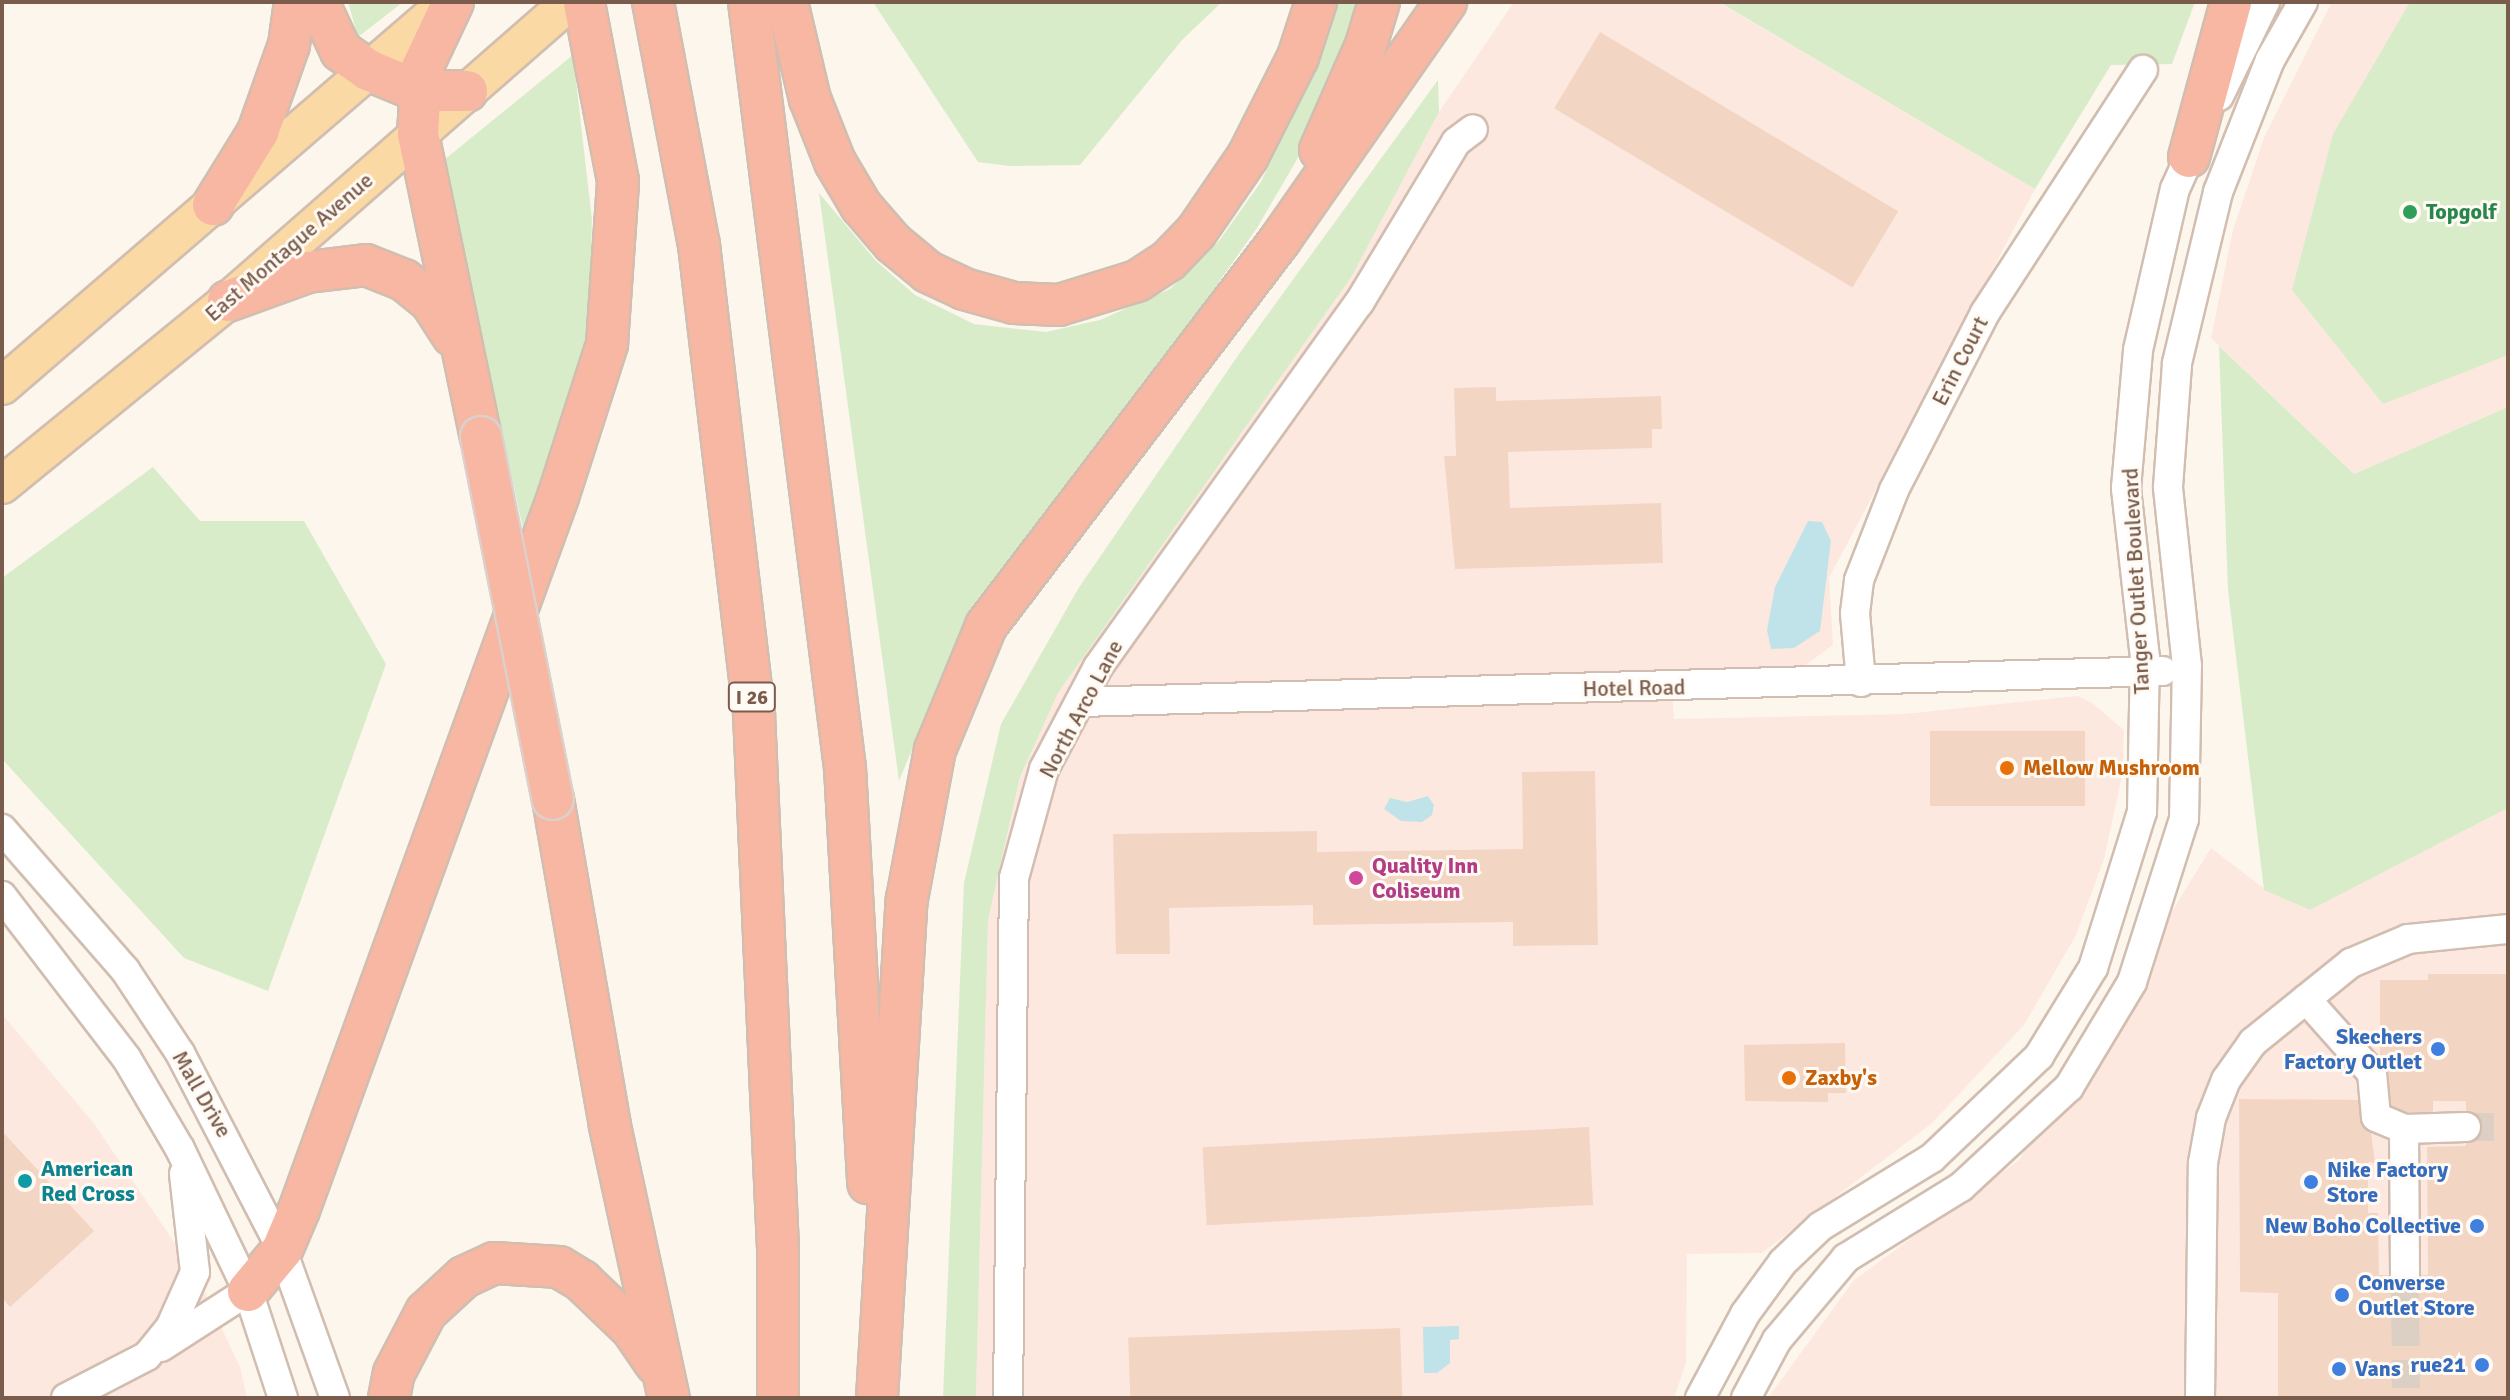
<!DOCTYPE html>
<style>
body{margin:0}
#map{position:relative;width:2510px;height:1400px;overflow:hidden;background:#fdf6ec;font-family:Signika,sans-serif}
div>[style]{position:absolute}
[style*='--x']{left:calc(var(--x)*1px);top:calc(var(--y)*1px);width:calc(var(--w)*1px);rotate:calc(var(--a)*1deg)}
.commercial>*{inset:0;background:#fde8e0}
.green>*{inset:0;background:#d8ecc9}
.water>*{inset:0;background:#bfe3e8}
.building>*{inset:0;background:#f3d5c3;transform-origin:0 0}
.minor-tunnel>*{height:28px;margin-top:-14px;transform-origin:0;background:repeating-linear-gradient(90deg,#dcd0c4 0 28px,transparent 0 42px)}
.roads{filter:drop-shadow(2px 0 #d1beb0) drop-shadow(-2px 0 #d1beb0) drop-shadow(0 2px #d1beb0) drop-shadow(0 -2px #d1beb0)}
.minor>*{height:28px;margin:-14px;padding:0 14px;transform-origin:14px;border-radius:14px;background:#fff}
.major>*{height:36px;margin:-18px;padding:0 18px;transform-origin:18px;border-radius:18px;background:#fbd9a5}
.highway>*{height:40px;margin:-20px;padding:0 20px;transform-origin:20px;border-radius:20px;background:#f7b7a3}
.bridges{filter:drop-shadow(2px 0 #dad1cd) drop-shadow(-2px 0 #dad1cd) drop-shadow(0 2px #dad1cd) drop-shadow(0 -2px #dad1cd)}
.highway-bridge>*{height:40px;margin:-20px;padding:0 20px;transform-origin:20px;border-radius:20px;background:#f7b7a3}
.dots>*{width:22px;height:22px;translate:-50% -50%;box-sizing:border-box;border:4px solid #fffaf3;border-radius:50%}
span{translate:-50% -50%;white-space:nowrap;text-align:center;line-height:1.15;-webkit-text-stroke:6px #fffaf3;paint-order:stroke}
.shield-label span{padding:2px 6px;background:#fffaf3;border:2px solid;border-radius:6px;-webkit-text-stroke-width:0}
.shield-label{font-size:20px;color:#7a5c4d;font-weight:700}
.leisure-label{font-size:22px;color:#27864d;font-weight:700}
.left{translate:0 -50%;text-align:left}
.street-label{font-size:22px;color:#7a5c4d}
.food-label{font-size:22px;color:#c56008;font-weight:700}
.hotel-label{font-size:22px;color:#b23c85;font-weight:700}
.shop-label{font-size:22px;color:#366cbe;font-weight:700}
.right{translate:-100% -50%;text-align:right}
.culture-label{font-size:22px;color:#0d838f;font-weight:700}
.frame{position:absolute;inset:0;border:4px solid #7a5c4d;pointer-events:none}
</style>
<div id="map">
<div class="commercial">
<i style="clip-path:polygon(1514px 2px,1718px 2px,2035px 189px,1829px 578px,1833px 645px,1803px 667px,1671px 671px,1674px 719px,1904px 714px,2078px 696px,2092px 703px,2124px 730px,2122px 776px,2104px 859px,2076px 935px,2024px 1025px,1932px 1123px,1762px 1253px,1687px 1254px,1686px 1363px,1674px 1398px,976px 1398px,988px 920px,1020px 777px,1058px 693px,1352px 276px,1439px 112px)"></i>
<i style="clip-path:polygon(2332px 2px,2508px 2px,2508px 407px,2354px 474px,2211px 338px,2233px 230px,2264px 138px)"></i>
<i style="clip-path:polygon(2508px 808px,2508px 1398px,1768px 1398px,1854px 1280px,2019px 1160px,2211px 848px,2269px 892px,2310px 910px)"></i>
<i style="clip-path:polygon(2px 1014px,95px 1125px,197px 1276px,240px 1367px,247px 1398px,2px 1398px)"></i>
</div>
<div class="green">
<i style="clip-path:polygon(348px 2px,403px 2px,358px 37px)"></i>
<i style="clip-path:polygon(873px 2px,1222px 2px,1182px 40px,1080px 165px,1009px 166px,978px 162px)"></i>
<i style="clip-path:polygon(1336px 2px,1364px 2px,1310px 137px,1257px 228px,1175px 344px,998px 578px,941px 680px,899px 781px,819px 193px,876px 261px,915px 295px,974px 324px,1046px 332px,1100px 320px,1170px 289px,1219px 241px,1261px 182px,1315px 67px)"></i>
<i style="clip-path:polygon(1719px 2px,2195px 2px,2172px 64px,2111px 65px,2035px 189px)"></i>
<i style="clip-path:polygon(2410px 2px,2508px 2px,2508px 355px,2383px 404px,2292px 290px,2333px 134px)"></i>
<i style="clip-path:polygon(573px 55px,592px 220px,589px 311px,573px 419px,528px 552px,444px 160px)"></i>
<i style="clip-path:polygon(1438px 80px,1439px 112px,1352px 276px,1058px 693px,1020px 777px,988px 920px,976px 1398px,943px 1398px,964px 883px,1001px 724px,1078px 589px,1239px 354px)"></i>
<i style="clip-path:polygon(2219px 346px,2354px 474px,2508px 407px,2508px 808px,2310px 910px,2264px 890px,2228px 590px)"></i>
<i style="clip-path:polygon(153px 467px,200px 521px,304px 521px,386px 664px,268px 991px,184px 958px,2px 759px,2px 578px)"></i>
</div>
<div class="water">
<i style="clip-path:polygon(1808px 521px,1822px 522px,1831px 541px,1820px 631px,1794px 648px,1771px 649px,1767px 630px,1775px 587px)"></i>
<i style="clip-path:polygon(1428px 796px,1434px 805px,1432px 815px,1422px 822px,1401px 821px,1384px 809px,1390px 798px,1407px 802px)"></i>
<i style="clip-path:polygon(1459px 1326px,1459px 1339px,1450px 1340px,1450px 1363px,1437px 1373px,1424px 1373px,1423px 1327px)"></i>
</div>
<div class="building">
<i style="left:1600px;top:32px;width:348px;height:89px;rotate:31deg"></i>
<i style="clip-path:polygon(1496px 387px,1496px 401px,1661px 396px,1662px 429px,1652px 429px,1652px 448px,1508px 452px,1510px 508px,1661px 503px,1663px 563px,1455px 569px,1444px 456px,1456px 456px,1454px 388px)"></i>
<i style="left:1930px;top:731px;width:155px;height:75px"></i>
<i style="clip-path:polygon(1595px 771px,1598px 945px,1513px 946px,1513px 922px,1313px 925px,1313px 905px,1169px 908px,1170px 954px,1116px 954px,1113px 834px,1317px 831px,1317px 852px,1523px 849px,1522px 772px)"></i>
<i style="clip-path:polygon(2428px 974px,2508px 974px,2508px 1398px,2278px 1398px,2278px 1293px,2240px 1292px,2239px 1099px,2367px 1100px,2375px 1163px,2368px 1162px,2368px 1213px,2378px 1213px,2379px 1275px,2428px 1275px,2427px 1147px,2466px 1146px,2466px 1101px,2433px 1101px,2433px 1112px,2380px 1112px,2380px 980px,2428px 980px)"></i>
<i style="clip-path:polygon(1845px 1043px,1846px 1093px,1828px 1093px,1828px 1102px,1745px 1101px,1744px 1045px)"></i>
<i style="left:1589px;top:1127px;width:78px;height:387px;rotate:87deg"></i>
<i style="clip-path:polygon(2px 1131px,94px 1231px,10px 1307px,2px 1298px)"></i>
<i style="left:1400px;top:1328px;width:70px;height:272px;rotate:88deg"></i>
</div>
<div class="minor-tunnel">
<i style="--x:2466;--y:1127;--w:42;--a:0"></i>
<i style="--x:2405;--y:1276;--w:122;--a:89.5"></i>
</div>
<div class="roads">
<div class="minor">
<i style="--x:2219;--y:96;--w:105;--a:-63.9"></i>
<i style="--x:1861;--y:682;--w:69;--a:-95"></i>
<i style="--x:1855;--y:613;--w:33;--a:-83"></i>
<i style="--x:1859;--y:580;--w:97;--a:-68.7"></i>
<i style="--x:1894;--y:490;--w:199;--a:-62.8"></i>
<i style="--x:1985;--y:313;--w:290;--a:-57"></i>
<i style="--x:1080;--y:702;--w:1083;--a:-1.64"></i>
<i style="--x:2;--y:829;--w:187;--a:48.9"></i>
<i style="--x:125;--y:970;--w:100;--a:56.5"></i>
<i style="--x:180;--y:1053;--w:222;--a:62.6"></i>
<i style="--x:282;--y:1250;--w:157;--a:70.3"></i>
<i style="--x:2;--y:896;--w:205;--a:52.5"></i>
<i style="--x:127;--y:1059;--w:104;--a:59.5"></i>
<i style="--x:180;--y:1149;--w:157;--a:64.4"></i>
<i style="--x:248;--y:1291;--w:113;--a:71.9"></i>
<i style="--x:2306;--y:999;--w:99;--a:48.3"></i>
<i style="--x:2372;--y:1073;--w:44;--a:84.8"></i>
<i style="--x:2376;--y:1117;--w:30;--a:23"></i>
<i style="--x:2404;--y:1129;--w:62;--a:-1.8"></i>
<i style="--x:2404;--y:1129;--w:147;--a:89.6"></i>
<i style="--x:161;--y:1347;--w:103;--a:-32.8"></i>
<i style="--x:66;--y:1398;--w:91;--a:-27.4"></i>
<i style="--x:147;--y:1356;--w:36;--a:-51"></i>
<i style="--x:170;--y:1328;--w:61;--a:-65.9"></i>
<i style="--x:195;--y:1272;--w:99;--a:-96.4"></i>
<i style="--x:1008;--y:1398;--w:520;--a:-89.34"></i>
<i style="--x:1014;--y:878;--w:113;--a:-74.6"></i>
<i style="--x:1044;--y:769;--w:115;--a:-62.1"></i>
<i style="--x:1098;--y:667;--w:448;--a:-54.4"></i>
<i style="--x:1359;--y:303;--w:188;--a:-58.9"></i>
<i style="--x:1456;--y:142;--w:21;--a:-37"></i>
<i style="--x:1700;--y:1398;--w:95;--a:-61.8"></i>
<i style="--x:1745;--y:1314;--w:64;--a:-53.8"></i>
<i style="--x:1783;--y:1262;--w:52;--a:-43.5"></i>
<i style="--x:1821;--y:1226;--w:130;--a:-31.5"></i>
<i style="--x:1932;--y:1158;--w:148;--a:-43.6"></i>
<i style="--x:2039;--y:1056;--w:103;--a:-58.5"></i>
<i style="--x:2093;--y:968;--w:164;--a:-72.6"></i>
<i style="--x:2142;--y:812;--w:154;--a:-88.9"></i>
<i style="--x:2145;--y:658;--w:171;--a:-96.4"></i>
<i style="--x:2126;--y:488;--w:139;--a:-85"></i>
<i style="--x:2138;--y:350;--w:165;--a:-77.1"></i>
<i style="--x:2175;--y:189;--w:54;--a:-65.8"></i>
<i style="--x:1746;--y:1398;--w:66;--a:-61.9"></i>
<i style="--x:1777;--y:1340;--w:107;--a:-49.9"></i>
<i style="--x:1846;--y:1258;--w:135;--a:-31.7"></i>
<i style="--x:1961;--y:1187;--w:147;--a:-42.8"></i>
<i style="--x:2069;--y:1087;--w:122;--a:-59"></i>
<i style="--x:2132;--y:982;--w:171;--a:-72.3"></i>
<i style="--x:2184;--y:819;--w:153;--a:-88.9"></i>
<i style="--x:2187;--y:666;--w:180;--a:-96.1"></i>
<i style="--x:2168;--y:487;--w:124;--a:-85.8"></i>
<i style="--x:2177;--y:363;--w:176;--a:-76.5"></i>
<i style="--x:2218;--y:192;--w:142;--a:-68.5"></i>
<i style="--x:2270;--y:60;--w:67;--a:-60.4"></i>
<i style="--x:2200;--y:1398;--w:235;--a:-89.3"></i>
<i style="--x:2203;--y:1163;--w:46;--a:-79.9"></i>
<i style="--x:2211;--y:1118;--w:41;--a:-68.5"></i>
<i style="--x:2226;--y:1080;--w:47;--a:-54.6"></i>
<i style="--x:2253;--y:1042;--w:126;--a:-38.9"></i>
<i style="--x:2351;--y:963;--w:62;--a:-22.8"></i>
<i style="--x:2408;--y:939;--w:100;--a:-5.7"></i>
</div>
<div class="major">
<i style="--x:2;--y:386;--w:589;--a:-40.73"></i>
<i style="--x:2;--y:485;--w:291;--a:-39.2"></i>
<i style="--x:228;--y:301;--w:454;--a:-41.2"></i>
</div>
<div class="highway">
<i style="--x:318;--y:2;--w:54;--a:64.9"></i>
<i style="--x:341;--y:51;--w:33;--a:35"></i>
<i style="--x:368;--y:70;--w:55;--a:22.4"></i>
<i style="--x:419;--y:91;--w:48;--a:0"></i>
<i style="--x:453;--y:2;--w:73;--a:115.2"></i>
<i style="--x:422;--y:68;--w:66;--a:93.5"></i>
<i style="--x:418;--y:134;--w:309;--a:78.3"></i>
<i style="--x:653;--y:2;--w:247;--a:79.3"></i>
<i style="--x:699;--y:245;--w:472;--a:83.3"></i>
<i style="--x:754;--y:714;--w:535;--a:87.43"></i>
<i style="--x:778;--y:1248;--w:150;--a:90"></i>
<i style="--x:749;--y:2;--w:772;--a:82.86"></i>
<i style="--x:845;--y:768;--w:416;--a:86.8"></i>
<i style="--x:787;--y:2;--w:100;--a:76.7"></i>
<i style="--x:810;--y:99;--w:68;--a:68.4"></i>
<i style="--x:835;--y:162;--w:51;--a:59.4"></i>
<i style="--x:861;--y:206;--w:49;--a:49.1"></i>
<i style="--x:893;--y:243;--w:45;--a:39.6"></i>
<i style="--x:928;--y:272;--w:40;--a:25"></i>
<i style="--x:964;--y:289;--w:52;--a:15.6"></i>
<i style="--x:1014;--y:303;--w:45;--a:2.5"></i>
<i style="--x:1059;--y:305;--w:82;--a:-17.1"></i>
<i style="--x:1137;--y:281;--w:38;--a:-33"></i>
<i style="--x:1169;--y:260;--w:39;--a:-46"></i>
<i style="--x:1196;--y:232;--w:92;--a:-55.6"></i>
<i style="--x:1248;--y:156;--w:111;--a:-63.2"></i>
<i style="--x:1298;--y:57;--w:58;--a:-71.9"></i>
<i style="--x:1320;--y:150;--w:115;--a:-66.3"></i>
<i style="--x:1366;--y:45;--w:45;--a:-73.2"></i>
<i style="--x:2189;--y:157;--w:161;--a:-74.8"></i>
<i style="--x:213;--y:205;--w:86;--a:-58.3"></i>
<i style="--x:258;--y:132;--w:92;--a:-70.4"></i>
<i style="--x:289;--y:45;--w:43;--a:-82.1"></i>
<i style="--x:228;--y:301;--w:85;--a:-19.9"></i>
<i style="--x:308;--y:272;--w:58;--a:-6.9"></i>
<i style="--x:366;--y:265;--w:41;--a:21.5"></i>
<i style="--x:404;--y:280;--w:35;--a:39"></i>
<i style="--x:431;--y:302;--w:40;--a:57.1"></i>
<i style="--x:553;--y:799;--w:332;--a:80.1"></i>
<i style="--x:610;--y:1126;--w:278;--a:77.8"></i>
<i style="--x:248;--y:1291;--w:53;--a:-50.3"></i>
<i style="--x:282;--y:1250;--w:43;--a:-67"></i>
<i style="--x:299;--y:1210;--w:759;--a:-70.04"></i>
<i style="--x:558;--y:497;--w:161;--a:-72.2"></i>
<i style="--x:607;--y:344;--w:163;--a:-86.1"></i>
<i style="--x:618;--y:181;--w:182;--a:-100.8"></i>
<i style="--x:389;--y:1398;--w:25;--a:-79"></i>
<i style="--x:394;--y:1373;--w:69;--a:-62.3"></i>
<i style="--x:426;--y:1312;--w:52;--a:-42.6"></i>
<i style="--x:464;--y:1277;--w:33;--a:-25"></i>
<i style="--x:494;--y:1263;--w:65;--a:3.5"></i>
<i style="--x:559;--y:1267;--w:27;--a:31"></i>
<i style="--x:582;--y:1281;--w:69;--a:43.8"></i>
<i style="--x:632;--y:1329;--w:42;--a:55.6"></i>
<i style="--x:877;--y:1398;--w:500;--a:-86.6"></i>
<i style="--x:907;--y:899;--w:152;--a:-79.4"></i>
<i style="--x:935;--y:750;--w:134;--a:-67.6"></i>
<i style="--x:986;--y:626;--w:485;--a:-52.7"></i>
<i style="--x:1280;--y:240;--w:290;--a:-55.1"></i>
</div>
</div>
<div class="bridges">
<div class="highway-bridge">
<i style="--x:481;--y:437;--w:369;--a:78.8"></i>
</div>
</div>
<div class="dots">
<i style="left:2410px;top:212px;background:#2e9e5b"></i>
<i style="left:2007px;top:768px;background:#e8710a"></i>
<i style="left:1356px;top:878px;background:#d1479c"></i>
<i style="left:2438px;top:1049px;background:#3f7fe0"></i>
<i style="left:1789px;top:1078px;background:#e8710a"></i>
<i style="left:25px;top:1181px;background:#0f9aa8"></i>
<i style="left:2311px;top:1182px;background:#3f7fe0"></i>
<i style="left:2477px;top:1226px;background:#3f7fe0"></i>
<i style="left:2342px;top:1295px;background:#3f7fe0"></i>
<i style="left:2482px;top:1365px;background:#3f7fe0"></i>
<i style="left:2339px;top:1369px;background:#3f7fe0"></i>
</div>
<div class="shield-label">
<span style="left:752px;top:697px">I 26</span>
</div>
<div class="leisure-label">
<span class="left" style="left:2426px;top:212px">Topgolf</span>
</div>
<div class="street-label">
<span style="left:289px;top:247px;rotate:-41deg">East Montague Avenue</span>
<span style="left:1960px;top:361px;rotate:-63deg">Erin Court</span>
<span style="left:2136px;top:581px;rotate:-93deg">Tanger Outlet Boulevard</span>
<span style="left:1634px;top:688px;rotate:-1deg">Hotel Road</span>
<span style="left:1081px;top:709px;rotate:-62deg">North Arco Lane</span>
<span style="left:202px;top:1094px;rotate:60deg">Mall Drive</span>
</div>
<div class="food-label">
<span class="left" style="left:2023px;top:768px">Mellow Mushroom</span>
<span class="left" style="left:1805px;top:1078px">Zaxby's</span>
</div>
<div class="hotel-label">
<span class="left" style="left:1372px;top:878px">Quality Inn<br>Coliseum</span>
</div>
<div class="shop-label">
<span class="right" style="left:2422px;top:1049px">Skechers<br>Factory Outlet</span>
<span class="left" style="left:2327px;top:1182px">Nike Factory<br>Store</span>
<span class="right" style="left:2461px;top:1226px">New Boho Collective</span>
<span class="left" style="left:2358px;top:1295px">Converse<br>Outlet Store</span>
<span class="right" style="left:2466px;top:1365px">rue21</span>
<span class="left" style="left:2355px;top:1369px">Vans</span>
</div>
<div class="culture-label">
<span class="left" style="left:41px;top:1181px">American<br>Red Cross</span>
</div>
<div class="frame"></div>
</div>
